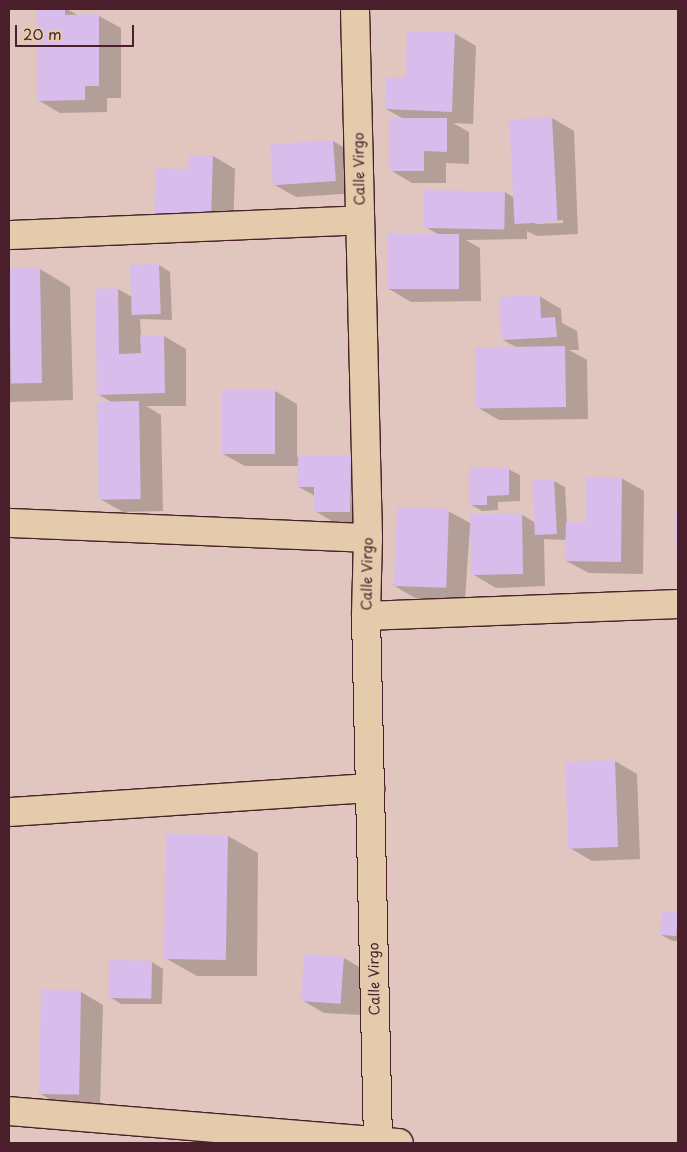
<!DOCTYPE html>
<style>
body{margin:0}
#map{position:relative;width:687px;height:1152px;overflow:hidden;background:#e0c6bf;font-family:"Playpen Sans",sans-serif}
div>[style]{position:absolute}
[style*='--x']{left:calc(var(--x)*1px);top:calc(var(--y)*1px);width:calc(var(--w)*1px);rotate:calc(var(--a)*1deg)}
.shadow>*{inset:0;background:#0003}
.building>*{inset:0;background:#d8bceb;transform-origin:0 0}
.roads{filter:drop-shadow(1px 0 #4a1f2b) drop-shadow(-1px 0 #4a1f2b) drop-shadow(0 1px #4a1f2b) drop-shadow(0 -1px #4a1f2b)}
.street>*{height:28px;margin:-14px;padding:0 14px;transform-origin:14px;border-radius:14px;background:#e4cbac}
span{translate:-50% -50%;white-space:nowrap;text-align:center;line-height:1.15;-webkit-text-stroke:4px #e4cbac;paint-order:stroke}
.street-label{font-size:14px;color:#4a1f2b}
.frame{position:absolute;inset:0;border:10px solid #4a1f2b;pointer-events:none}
.scale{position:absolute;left:15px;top:25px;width:119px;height:22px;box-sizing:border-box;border:2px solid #4a1f2b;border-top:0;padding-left:6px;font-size:15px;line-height:18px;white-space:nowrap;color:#4a1f2b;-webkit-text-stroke:4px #e4cbac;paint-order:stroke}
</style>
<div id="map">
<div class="shadow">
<i style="clip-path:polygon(38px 9px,67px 9px,79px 16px,99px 16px,121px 28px,121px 98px,107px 98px,107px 112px,60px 113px,38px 100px)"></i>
<i style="clip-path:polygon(454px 33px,476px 46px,473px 124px,453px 123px,469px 132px,469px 164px,446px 163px,446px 183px,412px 183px,390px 170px,404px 119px,386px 109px,407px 78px)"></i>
<i style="clip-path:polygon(evenodd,552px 118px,574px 131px,578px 234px,537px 236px,527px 231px,527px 239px,466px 240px,480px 248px,481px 301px,411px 302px,389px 289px,440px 235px,425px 227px,505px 192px,513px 197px,552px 118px,563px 220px,563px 223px,535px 224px,535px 222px,563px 220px)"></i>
<i style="clip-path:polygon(333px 141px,355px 154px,357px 193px,296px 197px,273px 184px,272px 145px)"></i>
<i style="clip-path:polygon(213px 156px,235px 169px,233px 232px,177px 231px,189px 170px)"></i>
<i style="clip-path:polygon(159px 265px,170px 272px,172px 320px,140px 319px,141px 337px,164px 336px,186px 349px,186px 406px,146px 406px,161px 415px,163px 511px,123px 512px,100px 499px,113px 403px,98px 394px,118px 289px,132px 297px,131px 266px)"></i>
<i style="clip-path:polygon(40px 269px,70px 287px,73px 400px,9px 402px,9px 270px)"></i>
<i style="clip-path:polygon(539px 296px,561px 309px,562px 323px,577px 331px,579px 350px,569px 350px,587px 360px,588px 419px,499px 420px,477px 407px,518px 348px,503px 340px)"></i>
<i style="clip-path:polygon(275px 391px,297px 404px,297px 457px,351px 458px,373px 470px,372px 524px,337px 524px,315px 511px,315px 496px,299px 487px,299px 466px,245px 466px,223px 454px)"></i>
<i style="clip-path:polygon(508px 469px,520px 475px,520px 501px,498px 502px,498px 510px,482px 511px,470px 504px)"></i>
<i style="clip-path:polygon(621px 478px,644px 491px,643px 574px,589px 573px,566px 561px,567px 540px,544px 539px,545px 586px,496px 588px,474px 575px,472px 526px,470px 526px,465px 600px,415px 598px,393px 585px,448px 511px,472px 524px,521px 514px,534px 522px,554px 481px,565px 487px,567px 523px,587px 523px)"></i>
<i style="clip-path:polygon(615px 761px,637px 774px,640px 859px,592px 861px,570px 848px)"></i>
<i style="clip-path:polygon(228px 836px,258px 853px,257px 976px,197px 976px,167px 959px)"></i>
<i style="clip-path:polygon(663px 912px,678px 913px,678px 941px,673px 941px,661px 935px)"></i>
<i style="clip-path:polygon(344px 958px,366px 971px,363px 1015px,324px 1013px,302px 1000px)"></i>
<i style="clip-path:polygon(152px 962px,163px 969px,162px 1004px,121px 1004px,110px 997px)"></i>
<i style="clip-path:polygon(81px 992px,103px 1005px,100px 1107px,61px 1106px,39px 1093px)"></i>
</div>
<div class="building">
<i style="clip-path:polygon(37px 9px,65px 9px,65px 15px,99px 14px,99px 86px,85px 86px,85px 100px,37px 101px)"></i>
<i style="clip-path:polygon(407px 31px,455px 32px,452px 112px,385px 109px,386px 77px,405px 77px)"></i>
<i style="left:552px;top:117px;width:105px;height:43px;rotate:87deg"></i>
<i style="clip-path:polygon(389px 118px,447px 118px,447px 152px,424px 151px,424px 171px,389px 171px)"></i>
<i style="left:333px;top:140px;width:41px;height:63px;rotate:86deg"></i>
<i style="clip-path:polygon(189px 155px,213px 155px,211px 220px,154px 219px,156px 168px,188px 169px)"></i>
<i style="left:424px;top:190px;width:81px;height:38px;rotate:1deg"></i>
<i style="left:459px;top:234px;width:55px;height:71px;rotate:90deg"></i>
<i style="left:159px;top:264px;width:50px;height:29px;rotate:88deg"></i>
<i style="left:40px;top:268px;width:115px;height:31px;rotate:89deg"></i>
<i style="clip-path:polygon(118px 288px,119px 354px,141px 353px,140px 335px,164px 335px,165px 393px,97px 395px,95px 289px)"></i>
<i style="clip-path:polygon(540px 295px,541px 318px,555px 317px,557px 337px,502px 340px,499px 297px)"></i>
<i style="left:565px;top:346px;width:61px;height:90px;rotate:89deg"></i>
<i style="left:275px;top:390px;width:64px;height:53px;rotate:90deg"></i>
<i style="left:139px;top:401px;width:98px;height:42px;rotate:89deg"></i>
<i style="clip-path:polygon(298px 456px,351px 456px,350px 512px,314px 512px,314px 487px,297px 487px)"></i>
<i style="clip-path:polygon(509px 467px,509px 495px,487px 496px,487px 505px,469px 505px,469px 468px)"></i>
<i style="clip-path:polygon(586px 477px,622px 477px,621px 562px,565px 561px,566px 522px,586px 522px)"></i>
<i style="left:554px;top:479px;width:55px;height:22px;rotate:87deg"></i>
<i style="left:397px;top:507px;width:52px;height:79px;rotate:2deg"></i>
<i style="left:522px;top:513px;width:61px;height:52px;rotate:89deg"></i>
<i style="clip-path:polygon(675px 514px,678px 514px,678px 559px,677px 559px)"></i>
<i style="left:615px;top:760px;width:87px;height:50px;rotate:88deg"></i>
<i style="left:166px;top:834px;width:62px;height:125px;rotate:1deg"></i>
<i style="left:662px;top:911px;width:16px;height:24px;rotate:4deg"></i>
<i style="left:304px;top:954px;width:40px;height:47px;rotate:4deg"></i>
<i style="left:109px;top:960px;width:43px;height:38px;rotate:1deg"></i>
<i style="left:41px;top:990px;width:40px;height:104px;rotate:1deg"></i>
</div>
<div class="roads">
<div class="street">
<i style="--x:355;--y:9;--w:529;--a:88.59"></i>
<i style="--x:368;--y:538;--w:78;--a:91.5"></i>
<i style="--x:366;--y:616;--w:524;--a:88.69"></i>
<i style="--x:9;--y:235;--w:351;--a:-2.4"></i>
<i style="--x:9;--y:523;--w:359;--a:2.4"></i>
<i style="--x:366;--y:616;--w:312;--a:-2.2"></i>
<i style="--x:9;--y:812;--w:362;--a:-3.8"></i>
<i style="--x:9;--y:1111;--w:391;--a:4.7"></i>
</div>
</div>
<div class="street-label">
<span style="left:359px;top:169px;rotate:-91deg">Calle Virgo</span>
<span style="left:367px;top:574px;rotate:-89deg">Calle Virgo</span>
<span style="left:374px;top:979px;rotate:-91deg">Calle Virgo</span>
</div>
<div class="frame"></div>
<div class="scale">20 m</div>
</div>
